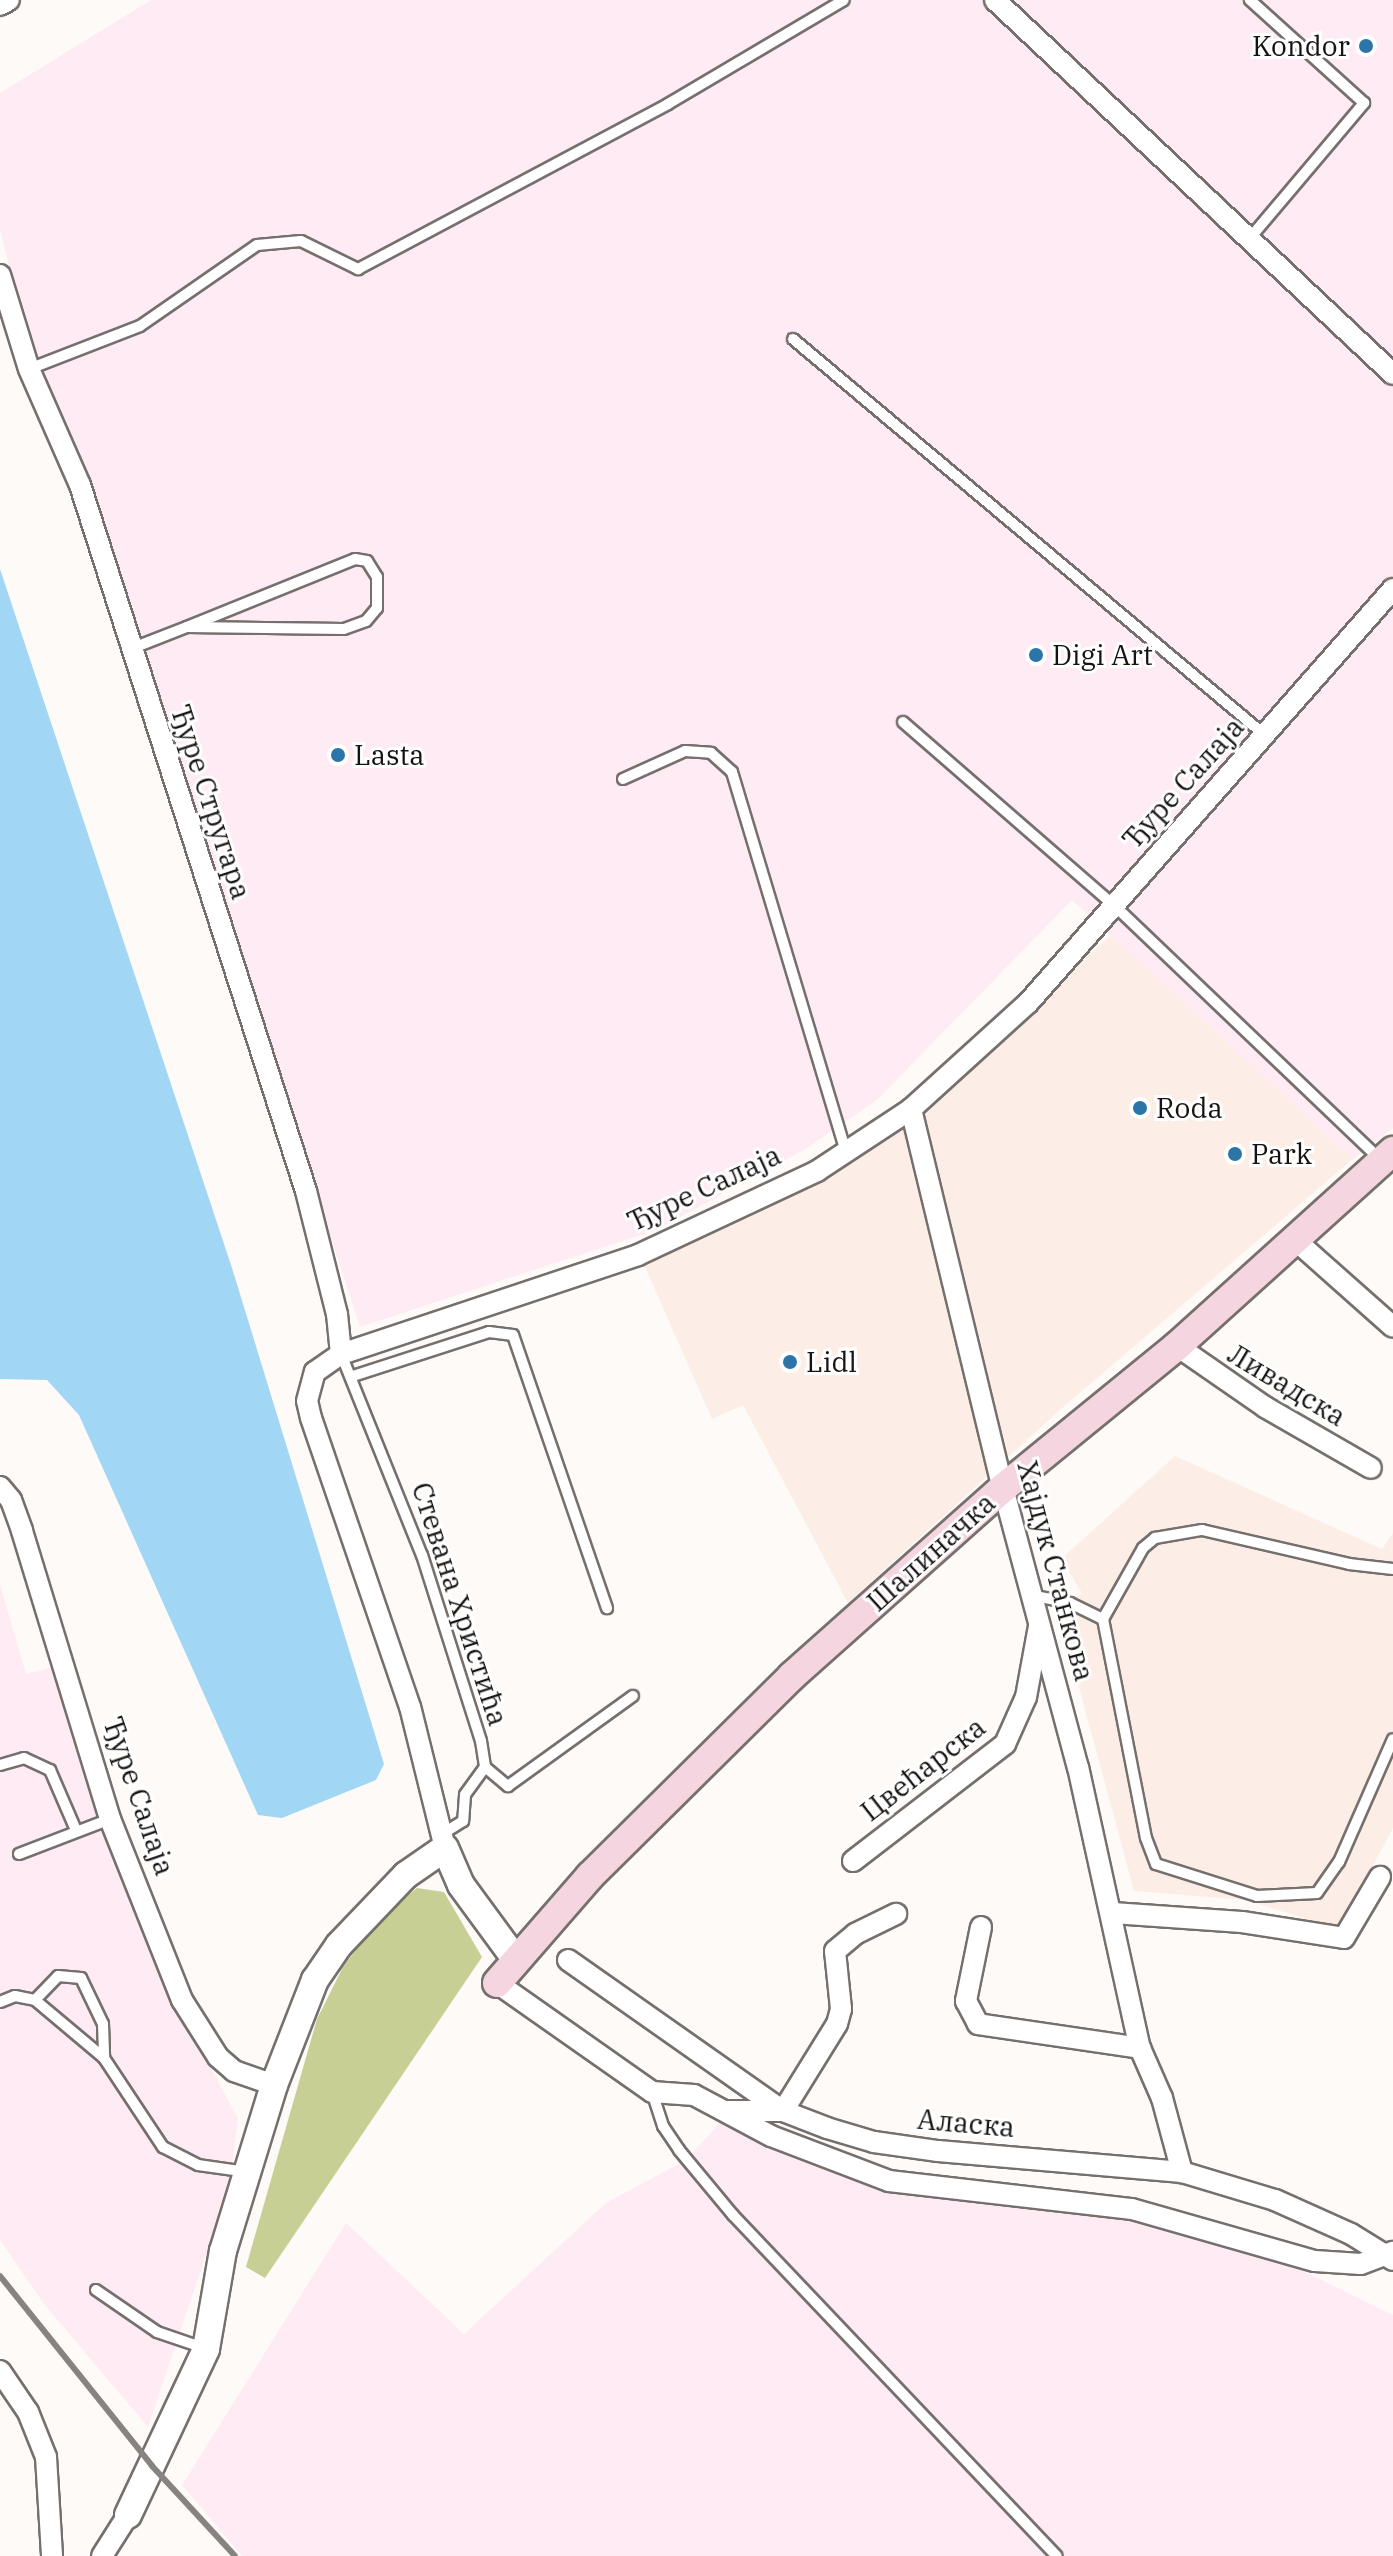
<!DOCTYPE html>
<meta charset="utf-8">
<style>
body{margin:0}
#map{position:relative;width:1393px;height:2556px;overflow:hidden;background:#fefaf7;font-family:"IBM Plex Serif",serif}
div>[style]{position:absolute}
[style*='--x']{left:calc(var(--x)*1px);top:calc(var(--y)*1px);width:calc(var(--w)*1px);rotate:calc(var(--a)*1deg)}
.built>*{inset:0;background:#fceee6}
.industrial>*{inset:0;background:#feebf4}
.green>*{inset:0;background:#c8cf94}
.water>*{inset:0;background:#a1d6f5}
.roads{filter:drop-shadow(2px 0 #75706d) drop-shadow(-2px 0 #75706d) drop-shadow(0 2px #75706d) drop-shadow(0 -2px #75706d)}
.service>*{height:10px;margin:-5px;padding:0 5px;transform-origin:5px;border-radius:5px;background:#fff}
.minor>*{height:20px;margin:-10px;padding:0 10px;transform-origin:10px;border-radius:10px;background:#fff}
.tertiary>*{height:26px;margin:-13px;padding:0 13px;transform-origin:13px;border-radius:13px;background:#fff}
.secondary>*{height:28px;margin:-14px;padding:0 14px;transform-origin:14px;border-radius:14px;background:#f4d5e0}
.rail>*{height:6px;margin:-3px;padding:0 3px;transform-origin:3px;border-radius:3px;background:#868381}
.dots>*{width:22px;height:22px;translate:-50% -50%;box-sizing:border-box;border:4px solid #fff;border-radius:50%}
span{translate:-50% -50%;white-space:nowrap;text-align:center;line-height:1.15;-webkit-text-stroke:6px #fff;paint-order:stroke}
.poi-label{font-size:28px;color:#161413}
.right{translate:-100% -50%;text-align:right}
.left{translate:0 -50%;text-align:left}
.street-label{font-size:28px;color:#161413}
</style>
<div id="map">
<div class="built">
<i style="clip-path:polygon(1111px 935px,1353px 1159px,1062px 1408px,848px 1603px,743px 1405px,712px 1419px,642px 1260px,811px 1184px,950px 1082px)"></i>
<i style="clip-path:polygon(1175px 1456px,1382px 1549px,1393px 1533px,1393px 1828px,1339px 1929px,1245px 1900px,1134px 1891px,1059px 1613px,1082px 1593px,1061px 1559px)"></i>
</div>
<div class="industrial">
<i style="clip-path:polygon(151px 0,1393px 0,1393px 1128px,1353px 1159px,1072px 900px,877px 1100px,807px 1148px,656px 1230px,360px 1327px,139px 647px,38px 376px,0 230px,0 93px)"></i>
<i style="clip-path:polygon(0 1585px,26px 1674px,51px 1668px,103px 1831px,155px 1963px,238px 2119px,229px 2186px,148px 2427px,44px 2304px,0 2240px)"></i>
<i style="clip-path:polygon(725px 2117px,884px 2187px,1115px 2214px,1191px 2230px,1295px 2267px,1393px 2315px,1393px 2556px,242px 2556px,182px 2485px,346px 2223px,464px 2334px,606px 2203px,686px 2160px)"></i>
</div>
<div class="green">
<i style="clip-path:polygon(417px 1888px,444px 1892px,482px 1957px,265px 2278px,246px 2267px,317px 2019px,343px 1967px,380px 1917px)"></i>
</div>
<div class="water">
<i style="clip-path:polygon(0 569px,232px 1268px,384px 1764px,376px 1780px,282px 1818px,258px 1815px,79px 1415px,47px 1380px,0 1379px)"></i>
</div>
<div class="roads">
<div class="service">
<i style="--x:1250;--y:238;--w:177;--a:-49.8"></i>
<i style="--x:1364;--y:103;--w:154;--a:-137.9"></i>
<i style="--x:793;--y:339;--w:618;--a:40.01"></i>
<i style="--x:29;--y:369;--w:119;--a:-21.2"></i>
<i style="--x:140;--y:326;--w:142;--a:-34.7"></i>
<i style="--x:257;--y:245;--w:44;--a:-5.2"></i>
<i style="--x:301;--y:241;--w:64;--a:26.2"></i>
<i style="--x:358;--y:269;--w:351;--a:-28"></i>
<i style="--x:668;--y:104;--w:204;--a:-30.6"></i>
<i style="--x:133;--y:648;--w:58;--a:-21.3"></i>
<i style="--x:187;--y:627;--w:181;--a:-22"></i>
<i style="--x:355;--y:559;--w:12;--a:9"></i>
<i style="--x:367;--y:561;--w:19;--a:58"></i>
<i style="--x:377;--y:577;--w:31;--a:90"></i>
<i style="--x:377;--y:608;--w:17;--a:130"></i>
<i style="--x:366;--y:621;--w:23;--a:160"></i>
<i style="--x:344;--y:629;--w:157;--a:-179.3"></i>
<i style="--x:903;--y:722;--w:282;--a:41"></i>
<i style="--x:1116;--y:907;--w:365;--a:43.7"></i>
<i style="--x:623;--y:779;--w:68;--a:-24.3"></i>
<i style="--x:685;--y:751;--w:26;--a:4"></i>
<i style="--x:711;--y:753;--w:28;--a:42"></i>
<i style="--x:732;--y:772;--w:396;--a:73.3"></i>
<i style="--x:341;--y:1354;--w:217;--a:68.1"></i>
<i style="--x:422;--y:1555;--w:195;--a:72.4"></i>
<i style="--x:481;--y:1741;--w:26;--a:81"></i>
<i style="--x:485;--y:1767;--w:34;--a:126"></i>
<i style="--x:465;--y:1795;--w:26;--a:94"></i>
<i style="--x:463;--y:1821;--w:26;--a:148"></i>
<i style="--x:353;--y:1376;--w:143;--a:-17.9"></i>
<i style="--x:489;--y:1332;--w:24;--a:7"></i>
<i style="--x:513;--y:1335;--w:289;--a:71"></i>
<i style="--x:1035;--y:1596;--w:36;--a:11"></i>
<i style="--x:1070;--y:1603;--w:37;--a:26"></i>
<i style="--x:1103;--y:1619;--w:81;--a:-60.6"></i>
<i style="--x:1143;--y:1548;--w:16;--a:-40"></i>
<i style="--x:1155;--y:1538;--w:48;--a:-9.7"></i>
<i style="--x:1202;--y:1530;--w:151;--a:13"></i>
<i style="--x:1349;--y:1564;--w:44;--a:6.5"></i>
<i style="--x:1103;--y:1619;--w:223;--a:78.9"></i>
<i style="--x:1146;--y:1838;--w:28;--a:69"></i>
<i style="--x:1156;--y:1864;--w:106;--a:17.6"></i>
<i style="--x:1257;--y:1896;--w:60;--a:-2.9"></i>
<i style="--x:1317;--y:1893;--w:38;--a:-55"></i>
<i style="--x:1339;--y:1862;--w:134;--a:-66.3"></i>
<i style="--x:0;--y:1765;--w:25;--a:-16"></i>
<i style="--x:24;--y:1758;--w:29;--a:25"></i>
<i style="--x:50;--y:1770;--w:65;--a:66.6"></i>
<i style="--x:485;--y:1767;--w:30;--a:40"></i>
<i style="--x:508;--y:1786;--w:154;--a:-35.8"></i>
<i style="--x:19;--y:1854;--w:97;--a:-21"></i>
<i style="--x:35;--y:2000;--w:90;--a:40"></i>
<i style="--x:0;--y:2002;--w:16;--a:-22"></i>
<i style="--x:15;--y:1996;--w:20;--a:11"></i>
<i style="--x:35;--y:2000;--w:33;--a:-46"></i>
<i style="--x:58;--y:1976;--w:23;--a:5"></i>
<i style="--x:81;--y:1978;--w:51;--a:64.4"></i>
<i style="--x:103;--y:2024;--w:34;--a:88"></i>
<i style="--x:104;--y:2058;--w:107;--a:56.5"></i>
<i style="--x:163;--y:2147;--w:39;--a:27"></i>
<i style="--x:198;--y:2165;--w:49;--a:8.1"></i>
<i style="--x:652;--y:2092;--w:36;--a:72"></i>
<i style="--x:663;--y:2126;--w:29;--a:56"></i>
<i style="--x:679;--y:2150;--w:85;--a:50.3"></i>
<i style="--x:733;--y:2215;--w:470;--a:46.5"></i>
<i style="--x:96;--y:2290;--w:74;--a:34.5"></i>
<i style="--x:157;--y:2332;--w:50;--a:18.8"></i>
</div>
<div class="minor">
<i style="--x:995;--y:0;--w:546;--a:43.22"></i>
<i style="--x:0;--y:5;--w:10;--a:-29"></i>
<i style="--x:0;--y:275;--w:98;--a:72.9"></i>
<i style="--x:29;--y:369;--w:127;--a:66.3"></i>
<i style="--x:80;--y:485;--w:741;--a:72.25"></i>
<i style="--x:306;--y:1191;--w:127;--a:75.9"></i>
<i style="--x:337;--y:1314;--w:40;--a:84.3"></i>
<i style="--x:911;--y:1109;--w:390;--a:76.4"></i>
<i style="--x:1003;--y:1488;--w:289;--a:75"></i>
<i style="--x:1078;--y:1767;--w:288;--a:77.6"></i>
<i style="--x:1140;--y:2048;--w:55;--a:66.3"></i>
<i style="--x:1162;--y:2098;--w:77;--a:74.9"></i>
<i style="--x:1294;--y:1239;--w:132;--a:41.6"></i>
<i style="--x:1177;--y:1346;--w:107;--a:34.7"></i>
<i style="--x:1265;--y:1407;--w:122;--a:29.9"></i>
<i style="--x:0;--y:1487;--w:17;--a:50"></i>
<i style="--x:11;--y:1500;--w:33;--a:70"></i>
<i style="--x:22;--y:1531;--w:301;--a:73"></i>
<i style="--x:110;--y:1819;--w:195;--a:68.3"></i>
<i style="--x:182;--y:2000;--w:67;--a:57.7"></i>
<i style="--x:218;--y:2057;--w:21;--a:41"></i>
<i style="--x:234;--y:2071;--w:42;--a:19.3"></i>
<i style="--x:445;--y:1848;--w:145;--a:-103.9"></i>
<i style="--x:410;--y:1707;--w:305;--a:-108.9"></i>
<i style="--x:311;--y:1418;--w:17;--a:-103"></i>
<i style="--x:307;--y:1401;--w:30;--a:-75"></i>
<i style="--x:315;--y:1372;--w:32;--a:-35"></i>
<i style="--x:341;--y:1354;--w:313;--a:-18.4"></i>
<i style="--x:638;--y:1255;--w:198;--a:-25.1"></i>
<i style="--x:817;--y:1171;--w:113;--a:-33.4"></i>
<i style="--x:911;--y:1109;--w:158;--a:-42.2"></i>
<i style="--x:1028;--y:1003;--w:552;--a:-48.6"></i>
<i style="--x:853;--y:1861;--w:192;--a:-37.6"></i>
<i style="--x:1005;--y:1744;--w:51;--a:-65.9"></i>
<i style="--x:1026;--y:1697;--w:72;--a:-79.6"></i>
<i style="--x:1113;--y:1913;--w:129;--a:4"></i>
<i style="--x:1242;--y:1922;--w:103;--a:8.9"></i>
<i style="--x:1344;--y:1938;--w:71;--a:-59.5"></i>
<i style="--x:981;--y:1927;--w:76;--a:101.5"></i>
<i style="--x:966;--y:2001;--w:26;--a:62"></i>
<i style="--x:978;--y:2024;--w:164;--a:8.4"></i>
<i style="--x:568;--y:1960;--w:263;--a:35.1"></i>
<i style="--x:783;--y:2111;--w:47;--a:21.1"></i>
<i style="--x:827;--y:2128;--w:49;--a:16.6"></i>
<i style="--x:874;--y:2142;--w:65;--a:8"></i>
<i style="--x:938;--y:2151;--w:245;--a:4.9"></i>
<i style="--x:1182;--y:2172;--w:97;--a:16.8"></i>
<i style="--x:1275;--y:2200;--w:83;--a:24.1"></i>
<i style="--x:1351;--y:2234;--w:49;--a:31.8"></i>
<i style="--x:497;--y:1983;--w:189;--a:35.1"></i>
<i style="--x:652;--y:2092;--w:42;--a:4.1"></i>
<i style="--x:694;--y:2095;--w:87;--a:28"></i>
<i style="--x:771;--y:2136;--w:126;--a:20.9"></i>
<i style="--x:889;--y:2181;--w:245;--a:6.6"></i>
<i style="--x:1132;--y:2209;--w:190;--a:15.9"></i>
<i style="--x:1315;--y:2261;--w:46;--a:3.7"></i>
<i style="--x:1361;--y:2264;--w:34;--a:-21"></i>
<i style="--x:727;--y:2111;--w:56;--a:0"></i>
<i style="--x:783;--y:2111;--w:102;--a:-58.2"></i>
<i style="--x:837;--y:2024;--w:16;--a:-75"></i>
<i style="--x:841;--y:2009;--w:58;--a:-95.9"></i>
<i style="--x:835;--y:1951;--w:26;--a:-40"></i>
<i style="--x:855;--y:1934;--w:46;--a:-26"></i>
<i style="--x:0;--y:2371;--w:50;--a:55.7"></i>
<i style="--x:28;--y:2412;--w:48;--a:68.2"></i>
<i style="--x:46;--y:2457;--w:99;--a:86.5"></i>
<i style="--x:102;--y:2556;--w:49;--a:-57.6"></i>
</div>
<div class="tertiary">
<i style="--x:128;--y:2515;--w:183;--a:-64.8"></i>
<i style="--x:206;--y:2349;--w:99;--a:-80.2"></i>
<i style="--x:223;--y:2251;--w:174;--a:-72.9"></i>
<i style="--x:274;--y:2085;--w:113;--a:-68.7"></i>
<i style="--x:315;--y:1980;--w:42;--a:-55.6"></i>
<i style="--x:339;--y:1945;--w:97;--a:-46.3"></i>
<i style="--x:406;--y:1875;--w:47;--a:-34.7"></i>
<i style="--x:445;--y:1848;--w:40;--a:66.6"></i>
<i style="--x:461;--y:1885;--w:93;--a:53.7"></i>
</div>
<div class="secondary">
<i style="--x:497;--y:1983;--w:142;--a:-49"></i>
<i style="--x:590;--y:1876;--w:284;--a:-44.7"></i>
<i style="--x:792;--y:1676;--w:283;--a:-41.7"></i>
<i style="--x:1003;--y:1488;--w:225;--a:-39.2"></i>
<i style="--x:1177;--y:1346;--w:291;--a:-42.1"></i>
</div>
</div>
<div class="rail">
<i style="--x:0;--y:2276;--w:243;--a:51.3"></i>
<i style="--x:152;--y:2466;--w:122;--a:47.3"></i>
</div>
<div class="dots">
<i style="left:1366px;top:46px;background:#2b75a9"></i>
<i style="left:1036px;top:655px;background:#2b75a9"></i>
<i style="left:338px;top:755px;background:#2b75a9"></i>
<i style="left:1140px;top:1108px;background:#2b75a9"></i>
<i style="left:1235px;top:1154px;background:#2b75a9"></i>
<i style="left:790px;top:1362px;background:#2b75a9"></i>
</div>
<div class="poi-label">
<span class="right" style="left:1350px;top:46px">Kondor</span>
<span class="left" style="left:1052px;top:655px">Digi Art</span>
<span class="left" style="left:354px;top:755px">Lasta</span>
<span class="left" style="left:1156px;top:1108px">Roda</span>
<span class="left" style="left:1251px;top:1154px">Park</span>
<span class="left" style="left:806px;top:1362px">Lidl</span>
</div>
<div class="street-label">
<span style="left:1183px;top:783px;rotate:-48deg">Ђуре Салаја</span>
<span style="left:211px;top:802px;rotate:72deg">Ђуре Стругара</span>
<span style="left:704px;top:1188px;rotate:-25deg">Ђуре Салаја</span>
<span style="left:1287px;top:1385px;rotate:31deg">Ливадска</span>
<span style="left:931px;top:1552px;rotate:-42deg">Шалиначка</span>
<span style="left:1056px;top:1571px;rotate:75deg">Хајдук Станкова</span>
<span style="left:460px;top:1604px;rotate:72deg">Стевана Христића</span>
<span style="left:923px;top:1769px;rotate:-38deg">Цвећарска</span>
<span style="left:139px;top:1796px;rotate:71deg">Ђуре Салаја</span>
<span style="left:966px;top:2123px;rotate:5deg">Аласка</span>
</div>
</div>
